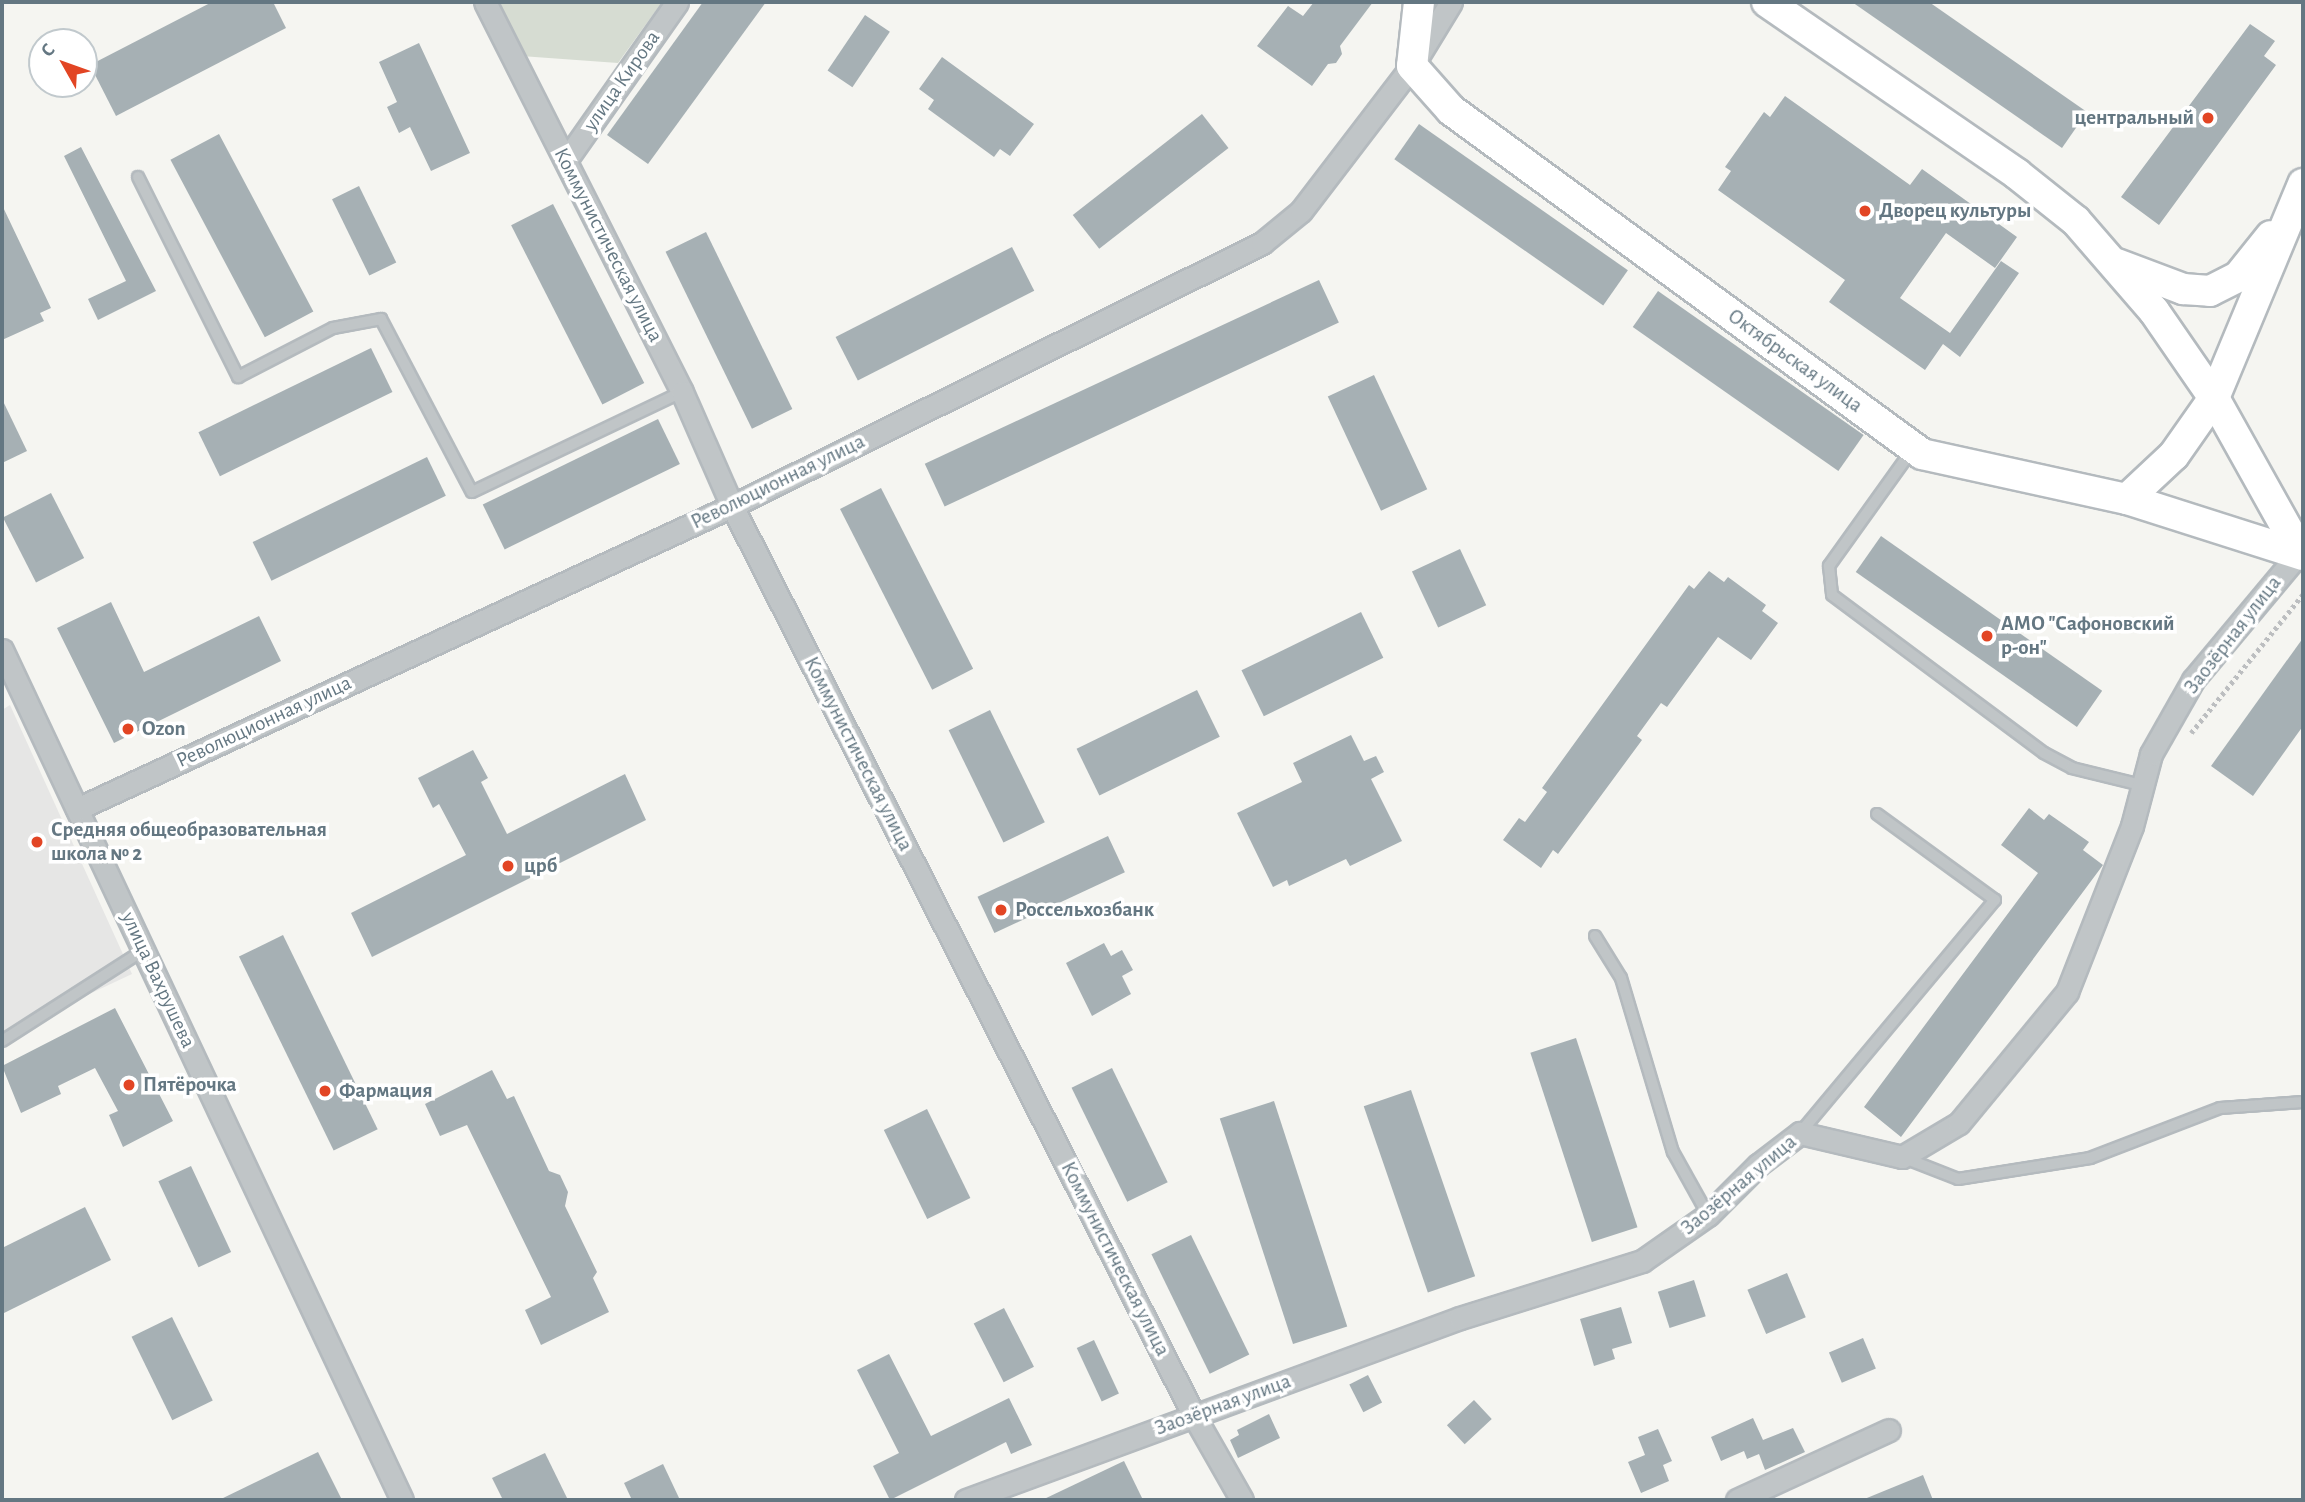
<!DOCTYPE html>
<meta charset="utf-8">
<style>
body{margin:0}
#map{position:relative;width:2305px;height:1502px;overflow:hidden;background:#f5f5f1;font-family:"Alegreya Sans",sans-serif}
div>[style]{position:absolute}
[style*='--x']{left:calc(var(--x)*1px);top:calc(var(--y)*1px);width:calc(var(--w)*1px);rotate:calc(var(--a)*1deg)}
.built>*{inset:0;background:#e6e6e5}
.green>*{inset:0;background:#d6dcd2}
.building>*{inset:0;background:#a6b0b4;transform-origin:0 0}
.path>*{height:4.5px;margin-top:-2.25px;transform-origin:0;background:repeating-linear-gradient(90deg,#bcbec0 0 3.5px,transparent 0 7px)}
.roads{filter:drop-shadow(2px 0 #b4babe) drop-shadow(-2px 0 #b4babe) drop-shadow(0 2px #b4babe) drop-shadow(0 -2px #b4babe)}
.lane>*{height:10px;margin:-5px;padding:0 5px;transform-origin:5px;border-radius:5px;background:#c0c5c7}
.street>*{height:21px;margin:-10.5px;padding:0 10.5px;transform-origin:10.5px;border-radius:10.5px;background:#c0c5c7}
.secondary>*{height:30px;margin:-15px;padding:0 15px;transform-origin:15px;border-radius:15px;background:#fff}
.dots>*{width:19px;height:19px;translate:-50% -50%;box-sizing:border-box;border:4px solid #fff;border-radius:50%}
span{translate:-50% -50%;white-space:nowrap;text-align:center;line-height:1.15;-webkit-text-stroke:7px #fff;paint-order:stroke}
.street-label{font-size:21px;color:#647782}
.poi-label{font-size:21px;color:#647782;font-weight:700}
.right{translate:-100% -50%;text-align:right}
.left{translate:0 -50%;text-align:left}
.frame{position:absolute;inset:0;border:4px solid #647782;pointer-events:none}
.north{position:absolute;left:28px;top:28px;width:70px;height:70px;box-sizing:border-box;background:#fff;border:2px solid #c1c9cd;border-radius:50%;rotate:310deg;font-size:19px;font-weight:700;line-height:28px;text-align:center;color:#647782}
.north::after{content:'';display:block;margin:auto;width:24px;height:32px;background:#e24524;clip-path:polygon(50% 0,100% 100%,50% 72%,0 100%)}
</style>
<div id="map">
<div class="built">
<i style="clip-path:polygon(10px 705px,132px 974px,2px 1035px,2px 710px)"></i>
</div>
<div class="green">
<i style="clip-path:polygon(495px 2px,662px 2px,618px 63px,521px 56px)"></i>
</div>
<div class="building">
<i style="clip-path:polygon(212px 2px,273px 2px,286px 28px,116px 116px,90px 65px)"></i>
<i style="clip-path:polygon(703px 2px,766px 2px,648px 164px,607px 135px)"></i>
<i style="clip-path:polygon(1314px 2px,1373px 2px,1340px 46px,1342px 54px,1336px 63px,1328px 64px,1312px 86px,1257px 46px,1288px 6px,1303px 16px)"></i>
<i style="clip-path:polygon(1852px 2px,1929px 2px,2087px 112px,2062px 148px)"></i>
<i style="left:865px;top:15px;width:30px;height:67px;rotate:34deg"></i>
<i style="clip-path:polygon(2250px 24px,2275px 41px,2264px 56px,2276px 65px,2159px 225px,2121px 197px)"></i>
<i style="clip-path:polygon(419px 43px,470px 153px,431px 171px,410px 127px,399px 133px,387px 107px,397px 102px,379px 62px)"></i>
<i style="clip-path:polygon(942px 57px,1034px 124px,1010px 156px,1000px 149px,994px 157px,928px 109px,934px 100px,919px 89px)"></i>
<i style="clip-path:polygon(1785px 96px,1910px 185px,1922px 169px,2017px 237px,1995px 268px,1946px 233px,1900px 298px,1950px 333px,2001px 261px,2019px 273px,1960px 357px,1943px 344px,1925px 370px,1829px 302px,1845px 280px,1718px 190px,1731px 171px,1725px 167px,1764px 112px,1770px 117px)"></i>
<i style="left:1202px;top:114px;width:43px;height:164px;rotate:52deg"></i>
<i style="left:1419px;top:124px;width:255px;height:43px;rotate:35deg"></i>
<i style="left:219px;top:134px;width:201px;height:55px;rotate:62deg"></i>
<i style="clip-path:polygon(81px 147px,156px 291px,98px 320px,88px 299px,126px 281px,64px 156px)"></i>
<i style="left:359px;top:186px;width:85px;height:30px;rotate:64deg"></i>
<i style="left:553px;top:204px;width:201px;height:47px;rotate:63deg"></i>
<i style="clip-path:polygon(2px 205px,51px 308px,40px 313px,44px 321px,2px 340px)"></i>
<i style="left:706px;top:232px;width:197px;height:45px;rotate:64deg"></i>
<i style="left:1012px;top:247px;width:49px;height:198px;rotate:63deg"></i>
<i style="left:1319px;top:280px;width:47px;height:435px;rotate:65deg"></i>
<i style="left:1658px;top:291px;width:251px;height:44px;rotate:35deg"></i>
<i style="left:371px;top:348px;width:49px;height:192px;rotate:64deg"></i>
<i style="left:1374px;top:375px;width:126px;height:51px;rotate:65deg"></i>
<i style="clip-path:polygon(2px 399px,27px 451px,2px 463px)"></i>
<i style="left:658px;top:419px;width:50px;height:195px;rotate:64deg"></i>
<i style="left:427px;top:457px;width:43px;height:194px;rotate:64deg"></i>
<i style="left:881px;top:488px;width:203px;height:46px;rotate:63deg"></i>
<i style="left:51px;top:493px;width:73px;height:54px;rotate:63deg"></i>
<i style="left:1881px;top:536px;width:270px;height:44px;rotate:35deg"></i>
<i style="left:1460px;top:549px;width:62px;height:53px;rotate:65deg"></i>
<i style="clip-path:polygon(1709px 571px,1724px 582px,1728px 577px,1766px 605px,1762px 611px,1778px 623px,1751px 660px,1718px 637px,1667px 707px,1661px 703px,1637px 736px,1642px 740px,1558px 854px,1553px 850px,1541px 868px,1503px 840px,1519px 818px,1525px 822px,1547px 792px,1542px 788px,1689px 585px,1694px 589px)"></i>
<i style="clip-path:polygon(111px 602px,144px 672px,259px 616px,281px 661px,114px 743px,57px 628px)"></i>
<i style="left:1361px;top:612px;width:51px;height:133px;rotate:64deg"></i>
<i style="clip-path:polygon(2303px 638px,2303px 726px,2253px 796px,2211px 766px)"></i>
<i style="left:1197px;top:690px;width:52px;height:134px;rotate:64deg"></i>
<i style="left:990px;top:710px;width:125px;height:46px;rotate:64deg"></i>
<i style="clip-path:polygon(1351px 735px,1364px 761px,1376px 756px,1384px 772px,1371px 779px,1402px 841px,1350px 866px,1346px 859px,1289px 886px,1287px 880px,1273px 887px,1237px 813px,1302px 782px,1293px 763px)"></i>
<i style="clip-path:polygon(473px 750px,488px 778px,481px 782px,507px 834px,625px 774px,646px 820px,372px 957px,351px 913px,466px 855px,439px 804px,433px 808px,418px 778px)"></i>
<i style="clip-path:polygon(2029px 808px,2044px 820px,2049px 814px,2089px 842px,2083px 850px,2103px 865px,1901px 1137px,1864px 1107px,2038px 873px,2001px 845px)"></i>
<i style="left:1108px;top:836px;width:40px;height:144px;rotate:65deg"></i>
<i style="left:283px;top:935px;width:216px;height:49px;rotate:64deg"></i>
<i style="clip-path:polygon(1104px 943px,1111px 956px,1122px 950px,1133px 970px,1122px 976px,1131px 994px,1092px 1016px,1066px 963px)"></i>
<i style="clip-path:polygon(115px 1008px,173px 1121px,123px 1147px,109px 1115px,118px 1111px,95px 1068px,58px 1086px,61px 1094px,21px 1113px,2px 1066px)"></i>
<i style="left:1576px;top:1038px;width:199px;height:48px;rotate:72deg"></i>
<i style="left:1112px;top:1068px;width:127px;height:45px;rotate:64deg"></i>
<i style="clip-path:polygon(492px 1070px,507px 1099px,514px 1096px,549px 1171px,560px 1175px,568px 1192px,565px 1206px,597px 1272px,593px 1278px,609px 1312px,541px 1345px,525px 1310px,551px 1297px,467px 1125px,440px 1136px,425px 1104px)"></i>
<i style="left:1411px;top:1090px;width:197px;height:50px;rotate:71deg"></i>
<i style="left:1274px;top:1101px;width:237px;height:57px;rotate:72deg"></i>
<i style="left:927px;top:1109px;width:99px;height:48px;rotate:64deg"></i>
<i style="left:191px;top:1166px;width:95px;height:36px;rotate:65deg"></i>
<i style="clip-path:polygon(85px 1207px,111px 1260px,2px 1314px,2px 1248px)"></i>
<i style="left:1191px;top:1235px;width:133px;height:44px;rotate:64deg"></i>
<i style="left:1787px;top:1273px;width:48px;height:43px;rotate:67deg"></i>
<i style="left:1694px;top:1280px;width:38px;height:38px;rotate:72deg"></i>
<i style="clip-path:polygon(1621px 1307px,1632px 1343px,1612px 1349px,1615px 1359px,1594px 1366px,1580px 1319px)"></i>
<i style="left:1004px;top:1308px;width:66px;height:34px;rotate:63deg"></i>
<i style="left:172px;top:1317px;width:93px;height:45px;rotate:64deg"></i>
<i style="left:1863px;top:1338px;width:33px;height:37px;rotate:67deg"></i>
<i style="left:1094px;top:1340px;width:59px;height:19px;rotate:65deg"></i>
<i style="clip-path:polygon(889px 1354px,931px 1436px,1009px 1398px,1032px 1445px,1011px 1454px,1006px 1442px,890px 1500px,873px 1466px,899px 1453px,857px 1370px)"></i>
<i style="left:1368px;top:1375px;width:31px;height:21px;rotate:63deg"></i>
<i style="left:1474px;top:1400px;width:26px;height:37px;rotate:47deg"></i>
<i style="clip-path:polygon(1269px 1414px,1280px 1438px,1238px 1458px,1230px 1440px,1239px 1435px,1237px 1430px)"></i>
<i style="clip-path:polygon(1753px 1418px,1763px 1440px,1793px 1428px,1805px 1452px,1765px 1470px,1759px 1454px,1747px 1459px,1744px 1451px,1721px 1461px,1711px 1437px)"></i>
<i style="clip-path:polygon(1658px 1429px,1672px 1461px,1663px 1465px,1669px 1481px,1641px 1493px,1628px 1462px,1645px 1455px,1638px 1437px)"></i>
<i style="clip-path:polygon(318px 1452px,342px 1500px,219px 1500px)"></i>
<i style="clip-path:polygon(545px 1453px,568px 1500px,503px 1500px,492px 1478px)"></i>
<i style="clip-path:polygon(1124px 1461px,1143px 1500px,1042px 1500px)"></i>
<i style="clip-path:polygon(663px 1464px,680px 1500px,632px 1500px,624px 1483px)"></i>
<i style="clip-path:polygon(1923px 1475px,1933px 1500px,1862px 1500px)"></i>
</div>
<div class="path">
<i style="--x:2191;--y:733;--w:179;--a:-51.1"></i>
</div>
<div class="roads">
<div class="lane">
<i style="--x:138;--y:177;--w:224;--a:63.4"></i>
<i style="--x:238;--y:377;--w:107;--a:-27.3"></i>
<i style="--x:333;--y:328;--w:49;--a:-10.6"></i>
<i style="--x:381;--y:319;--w:195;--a:62.3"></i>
<i style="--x:472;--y:492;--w:233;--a:-25.5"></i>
<i style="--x:1912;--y:450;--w:143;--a:125.6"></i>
<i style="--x:1829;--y:566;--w:29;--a:84"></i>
<i style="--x:1832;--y:595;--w:264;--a:36.7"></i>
<i style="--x:2044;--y:753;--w:32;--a:28"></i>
<i style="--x:2072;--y:768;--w:71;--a:13.8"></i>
<i style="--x:1595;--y:936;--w:49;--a:58.2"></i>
<i style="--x:1621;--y:978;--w:182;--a:73.4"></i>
<i style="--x:1673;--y:1152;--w:72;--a:60.9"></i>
<i style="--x:2;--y:1041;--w:169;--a:-32.7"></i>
<i style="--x:1800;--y:1133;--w:304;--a:-50.1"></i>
<i style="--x:1995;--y:900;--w:146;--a:-143.9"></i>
<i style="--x:1902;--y:1157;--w:60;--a:21.4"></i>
<i style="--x:1958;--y:1179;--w:134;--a:-9"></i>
<i style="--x:2090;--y:1158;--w:139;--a:-21"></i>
<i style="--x:2220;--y:1108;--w:83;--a:-4.1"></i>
</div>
<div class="street">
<i style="--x:485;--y:2;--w:437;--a:63.2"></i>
<i style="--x:682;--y:392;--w:124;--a:66.3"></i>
<i style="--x:732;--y:506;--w:1021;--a:63.08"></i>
<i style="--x:1194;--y:1416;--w:97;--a:60.3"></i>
<i style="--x:566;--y:160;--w:193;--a:-54.9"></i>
<i style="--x:2;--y:650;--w:939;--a:64.8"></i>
<i style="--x:77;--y:809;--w:722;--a:-24.83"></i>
<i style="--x:732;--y:506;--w:592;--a:-26.39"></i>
<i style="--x:1262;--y:243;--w:50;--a:-39.4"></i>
<i style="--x:1301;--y:211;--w:183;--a:-52.6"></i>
<i style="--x:1412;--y:66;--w:75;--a:-58.6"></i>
<i style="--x:966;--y:1500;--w:526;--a:-20.22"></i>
<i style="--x:1460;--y:1318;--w:191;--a:-17.4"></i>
<i style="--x:1642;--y:1261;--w:80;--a:-34.9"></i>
<i style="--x:1708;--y:1215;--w:71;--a:-45"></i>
<i style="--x:1758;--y:1165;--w:53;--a:-37.3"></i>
<i style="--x:1800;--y:1133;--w:105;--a:13.2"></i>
<i style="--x:1902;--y:1157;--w:66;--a:-30.8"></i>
<i style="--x:1959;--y:1123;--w:170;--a:-50.5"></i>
<i style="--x:2067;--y:992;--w:178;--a:-68.6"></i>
<i style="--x:2132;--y:826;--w:74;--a:-75.2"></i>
<i style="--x:2151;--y:754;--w:85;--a:-60.4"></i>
<i style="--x:2193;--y:680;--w:167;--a:-50.1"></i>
<i style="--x:1737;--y:1500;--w:167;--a:-24.7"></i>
</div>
<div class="secondary">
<i style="--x:1419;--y:2;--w:64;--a:96.2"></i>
<i style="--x:1412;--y:66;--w:59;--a:48.4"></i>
<i style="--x:1451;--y:110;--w:583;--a:36.14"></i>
<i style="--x:1922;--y:454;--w:210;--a:12.4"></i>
<i style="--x:2127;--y:499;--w:185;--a:17.7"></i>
<i style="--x:1767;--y:2;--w:303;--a:34.5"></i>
<i style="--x:2017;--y:174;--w:75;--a:38.5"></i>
<i style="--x:2076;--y:221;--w:119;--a:49.1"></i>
<i style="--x:2154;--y:311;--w:106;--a:55.4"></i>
<i style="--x:2214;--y:398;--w:176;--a:60.8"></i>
<i style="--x:2117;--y:264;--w:71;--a:20.7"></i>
<i style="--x:2183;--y:289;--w:27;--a:4"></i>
<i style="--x:2210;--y:291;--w:33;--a:-27"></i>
<i style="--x:2239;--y:276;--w:51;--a:-51.3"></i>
<i style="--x:2127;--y:499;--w:64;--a:-43.1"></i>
<i style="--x:2174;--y:455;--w:70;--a:-54.9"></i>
<i style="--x:2214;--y:398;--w:232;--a:-67.4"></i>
</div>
</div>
<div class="dots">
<i style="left:2208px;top:118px;background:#e24524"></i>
<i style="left:1865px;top:211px;background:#e24524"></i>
<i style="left:1987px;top:636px;background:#e24524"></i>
<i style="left:128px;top:729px;background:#e24524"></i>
<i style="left:37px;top:842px;background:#e24524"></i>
<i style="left:508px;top:866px;background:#e24524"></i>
<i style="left:1001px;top:910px;background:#e24524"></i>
<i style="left:129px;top:1085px;background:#e24524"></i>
<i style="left:325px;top:1091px;background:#e24524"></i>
</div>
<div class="street-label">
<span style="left:622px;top:81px;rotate:-55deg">улица Кирова</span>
<span style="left:608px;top:245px;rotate:63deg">Коммунистическая улица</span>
<span style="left:1795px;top:361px;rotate:36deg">Октябрьская улица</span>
<span style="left:778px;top:482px;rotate:-26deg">Революционная улица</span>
<span style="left:2233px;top:635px;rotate:-52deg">Заозёрная улица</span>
<span style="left:264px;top:722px;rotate:-25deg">Революционная улица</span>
<span style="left:858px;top:754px;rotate:63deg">Коммунистическая улица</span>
<span style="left:158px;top:980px;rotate:65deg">улица Вахрушева</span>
<span style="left:1739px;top:1185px;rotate:-40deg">Заозёрная улица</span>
<span style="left:1115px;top:1259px;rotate:63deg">Коммунистическая улица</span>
<span style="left:1223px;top:1405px;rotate:-20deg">Заозёрная улица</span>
</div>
<div class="poi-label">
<span class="right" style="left:2194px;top:118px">центральный</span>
<span class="left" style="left:1879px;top:211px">Дворец культуры</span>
<span class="left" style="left:2001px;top:636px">АМО "Сафоновский<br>р-он"</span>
<span class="left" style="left:142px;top:729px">Ozon</span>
<span class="left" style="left:51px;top:842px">Средняя общеобразовательная<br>школа № 2</span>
<span class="left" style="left:524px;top:866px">црб</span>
<span class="left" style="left:1015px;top:910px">Россельхозбанк</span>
<span class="left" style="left:143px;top:1085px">Пятёрочка</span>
<span class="left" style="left:339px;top:1091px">Фармация</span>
</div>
<div class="frame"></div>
<div class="north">С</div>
</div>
